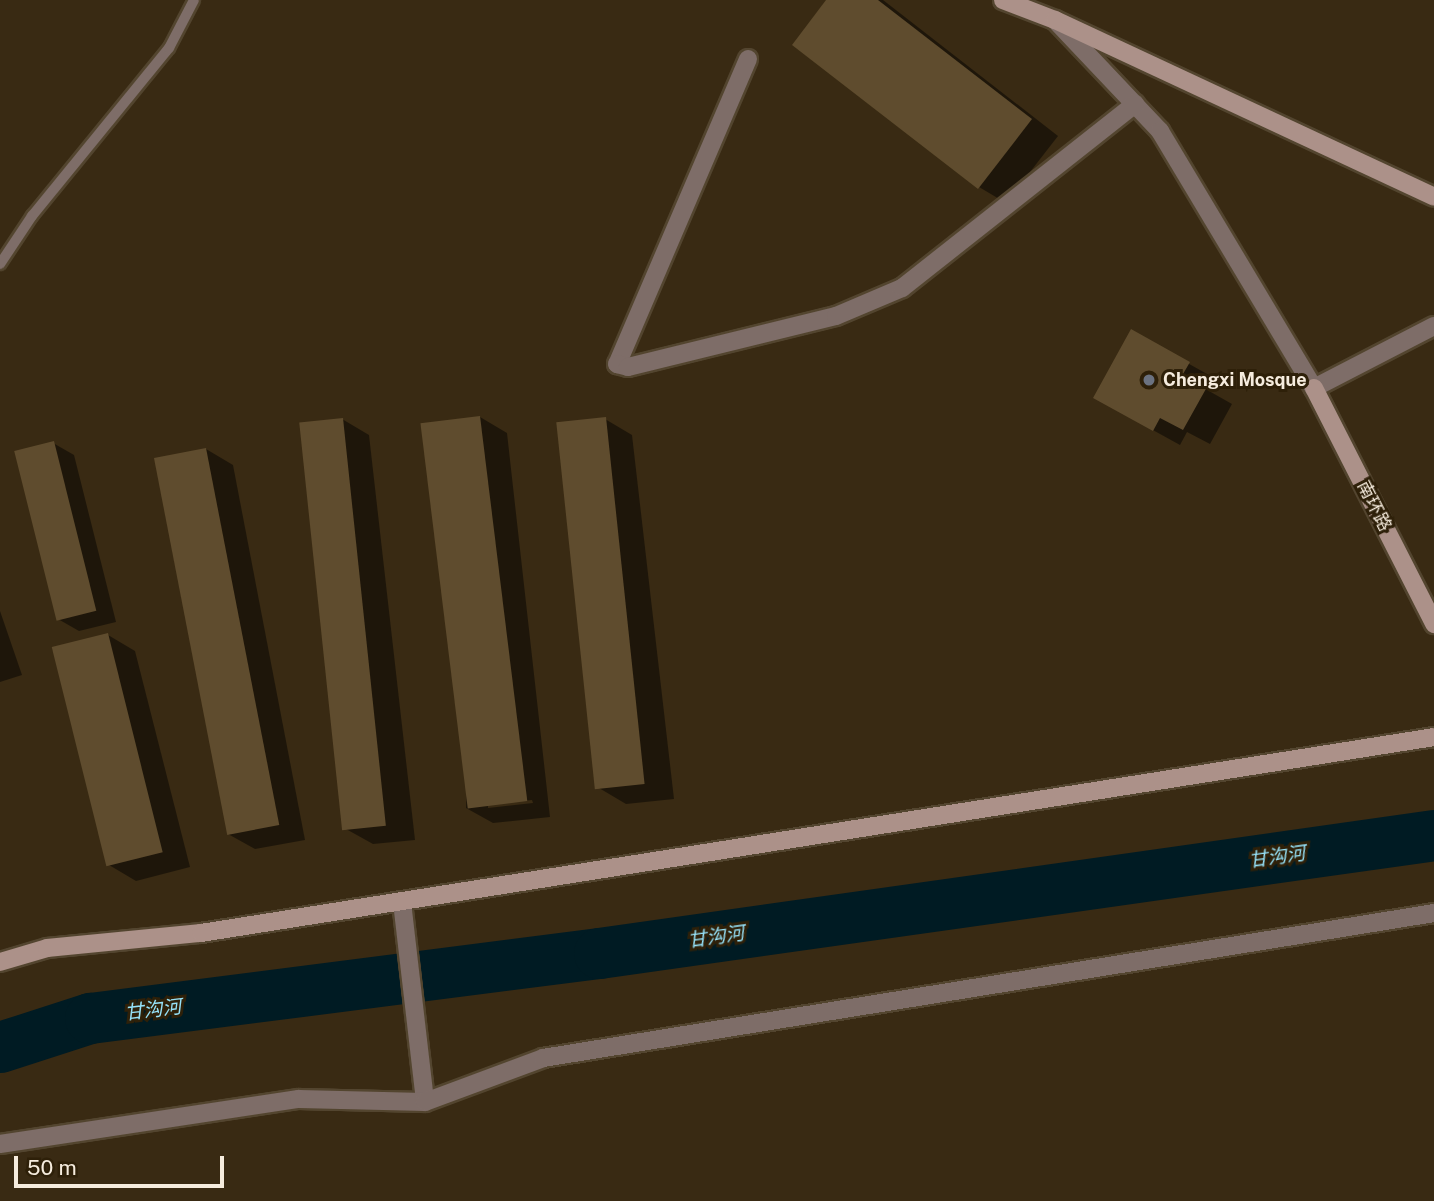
<!DOCTYPE html>
<meta charset="utf-8">
<style>
body{margin:0}
#map{position:relative;width:1434px;height:1201px;overflow:hidden;background:#392a13;font-family:"Public Sans","Noto Sans SC",sans-serif}
div>[style]{position:absolute}
[style*='--x']{left:calc(var(--x)*1px);top:calc(var(--y)*1px);width:calc(var(--w)*1px);rotate:calc(var(--a)*1deg)}
.shadow>*{inset:0;background:#0007}
.river>*{height:51px;margin:-25.5px;padding:0 25.5px;transform-origin:25.5px;border-radius:25.5px;background:#001b23}
.building>*{inset:0;background:#5f4c2e;transform-origin:0 0}
.roads{filter:drop-shadow(2px 0 #53452f) drop-shadow(-2px 0 #53452f) drop-shadow(0 2px #53452f) drop-shadow(0 -2px #53452f)}
.lane>*{height:10px;margin:-5px;padding:0 5px;transform-origin:5px;border-radius:5px;background:#7e6d68}
.street>*{height:18px;margin:-9px;padding:0 9px;transform-origin:9px;border-radius:9px;background:#7e6d68}
.secondary>*{height:18px;margin:-9px;padding:0 9px;transform-origin:9px;border-radius:9px;background:#ac9189}
.dots>*{width:19px;height:19px;translate:-50% -50%;box-sizing:border-box;border:4px solid #2e2009;border-radius:50%}
span{translate:-50% -50%;white-space:nowrap;text-align:center;line-height:1.15;-webkit-text-stroke:6px #2e2009;paint-order:stroke}
.poi-label{font-size:18px;color:#f6ecde;font-weight:700}
.left{translate:0 -50%;text-align:left}
.street-label{font-size:18px;color:#f6ecde}
.water-label{font-size:19px;color:#96e2f9;font-style:italic}
.scale{position:absolute;left:14px;top:1156px;width:210px;height:32px;box-sizing:border-box;border:4px solid #f6ecde;border-top:0;padding-left:9px;font-size:21px;line-height:24px;white-space:nowrap;color:#f6ecde;-webkit-text-stroke:5px #2e2009;paint-order:stroke}
</style>
<div id="map">
<div class="shadow">
<i style="clip-path:polygon(828px 0,883px 0,1058px 136px,1006px 203px,979px 187px)"></i>
<i style="clip-path:polygon(1132px 332px,1216px 379px,1209px 391px,1232px 404px,1210px 444px,1187px 432px,1180px 445px,1122px 413px)"></i>
<i style="clip-path:polygon(evenodd,480px 417px,507px 433px,550px 817px,493px 823px,466px 808px,480px 417px,532px 800px,533px 803px,488px 808px,488px 804px,532px 800px)"></i>
<i style="clip-path:polygon(342px 419px,369px 435px,415px 840px,373px 844px,346px 829px)"></i>
<i style="clip-path:polygon(605px 419px,632px 435px,674px 799px,626px 804px,599px 788px)"></i>
<i style="clip-path:polygon(53px 443px,74px 455px,116px 622px,79px 631px,58px 619px)"></i>
<i style="clip-path:polygon(206px 449px,233px 465px,305px 840px,255px 849px,228px 834px)"></i>
<i style="clip-path:polygon(0 611px,22px 675px,0 682px)"></i>
<i style="clip-path:polygon(108px 635px,135px 651px,190px 867px,136px 881px,109px 865px)"></i>
</div>
<div class="river">
<i style="--x:0;--y:1047;--w:95;--a:-17.9"></i>
<i style="--x:90;--y:1018;--w:513;--a:-7.28"></i>
<i style="--x:599;--y:953;--w:843;--a:-8.04"></i>
</div>
<div class="building">
<i style="clip-path:polygon(826px 0,878px 0,1032px 119px,978px 189px,792px 45px)"></i>
<i style="clip-path:polygon(1131px 329px,1190px 362px,1183px 374px,1207px 387px,1183px 430px,1160px 418px,1153px 431px,1093px 398px)"></i>
<i style="left:480px;top:416px;width:388px;height:60px;rotate:83deg"></i>
<i style="left:606px;top:417px;width:369px;height:50px;rotate:84deg"></i>
<i style="left:343px;top:418px;width:410px;height:44px;rotate:84deg"></i>
<i style="left:54px;top:441px;width:175px;height:41px;rotate:76deg"></i>
<i style="left:206px;top:448px;width:384px;height:53px;rotate:79deg"></i>
<i style="left:108px;top:633px;width:226px;height:58px;rotate:76deg"></i>
</div>
<div class="roads">
<div class="lane">
<i style="--x:0;--y:264;--w:58;--a:-56.3"></i>
<i style="--x:32;--y:216;--w:217;--a:-50.8"></i>
<i style="--x:169;--y:48;--w:54;--a:-62.5"></i>
</div>
<div class="street">
<i style="--x:1055;--y:20;--w:153;--a:46.6"></i>
<i style="--x:1160;--y:131;--w:300;--a:59.1"></i>
<i style="--x:1314;--y:388;--w:135;--a:-27.3"></i>
<i style="--x:748;--y:59;--w:332;--a:113.2"></i>
<i style="--x:617;--y:364;--w:11;--a:15"></i>
<i style="--x:628;--y:367;--w:214;--a:-13.8"></i>
<i style="--x:836;--y:316;--w:72;--a:-23"></i>
<i style="--x:902;--y:288;--w:297;--a:-38.3"></i>
<i style="--x:402;--y:902;--w:201;--a:83.4"></i>
<i style="--x:0;--y:1144;--w:302;--a:-8.6"></i>
<i style="--x:299;--y:1099;--w:126;--a:1.4"></i>
<i style="--x:425;--y:1102;--w:126;--a:-20.4"></i>
<i style="--x:543;--y:1058;--w:903;--a:-9.24"></i>
</div>
<div class="secondary">
<i style="--x:1003;--y:0;--w:56;--a:21"></i>
<i style="--x:1055;--y:20;--w:418;--a:25"></i>
<i style="--x:1314;--y:388;--w:265;--a:63"></i>
<i style="--x:0;--y:962;--w:49;--a:-16.6"></i>
<i style="--x:47;--y:948;--w:155;--a:-5.6"></i>
<i style="--x:201;--y:933;--w:1248;--a:-9.03"></i>
</div>
</div>
<div class="dots">
<i style="left:1149px;top:380px;background:#6b7280"></i>
</div>
<div class="poi-label">
<span class="left" style="left:1163px;top:380px">Chengxi Mosque</span>
</div>
<div class="street-label">
<span style="left:1374px;top:506px;rotate:63deg">南环路</span>
</div>
<div class="water-label">
<span style="left:1277px;top:857px;rotate:-8deg">甘沟河</span>
<span style="left:716px;top:937px;rotate:-8deg">甘沟河</span>
<span style="left:153px;top:1010px;rotate:-7deg">甘沟河</span>
</div>
<div class="scale">50 m</div>
</div>
